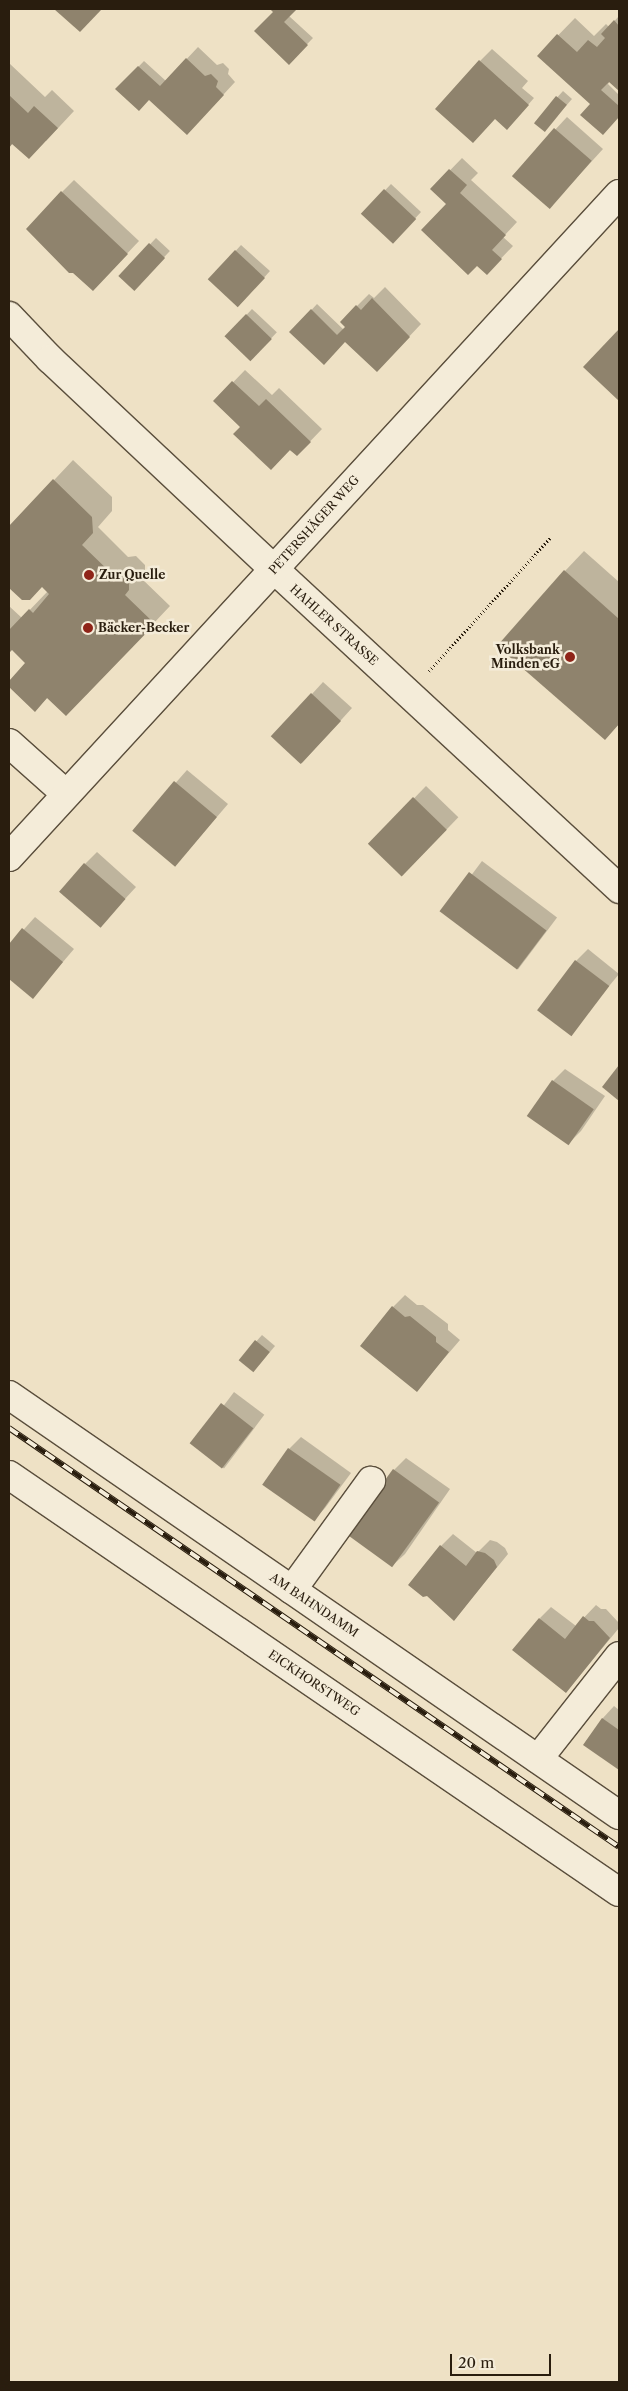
<!DOCTYPE html>
<meta charset="utf-8">
<style>
body{margin:0}
#map{position:relative;width:628px;height:2391px;overflow:hidden;background:#eee1c5;font-family:"Libre Caslon Text",serif}
div>[style]{position:absolute}
[style*='--x']{left:calc(var(--x)*1px);top:calc(var(--y)*1px);width:calc(var(--w)*1px);rotate:calc(var(--a)*1deg)}
.shadow>*{inset:0;background:#0003;transform-origin:0 0}
.building>*{inset:0;background:#8f836d;transform-origin:0 0}
.path>*{height:3px;margin-top:-1.5px;transform-origin:0;background:repeating-linear-gradient(90deg,#291d0e 0 1px,transparent 0 3.5px)}
.roads{filter:drop-shadow(1px 0 #5a4e3c) drop-shadow(-1px 0 #5a4e3c) drop-shadow(0 1px #5a4e3c) drop-shadow(0 -1px #5a4e3c)}
.minor>*{height:28px;margin:-14px;padding:0 14px;transform-origin:14px;border-radius:14px;background:#f4ecd9}
.rail>*{height:5.5px;margin-top:-2.75px;transform-origin:0;background:repeating-linear-gradient(90deg,#f4ecd9 0 11px,#291d0e 0 22px);box-sizing:border-box;border-block:1px solid #291d0e}
.dots>*{width:14px;height:14px;translate:-50% -50%;box-sizing:border-box;border:2px solid #f4ecd9;border-radius:50%}
span{translate:-50% -50%;white-space:nowrap;text-align:center;line-height:1.15;-webkit-text-stroke:5px #f4ecd9;paint-order:stroke}
.street-label{font-size:12px;color:#291d0e}
.poi-label{font-size:12px;color:#291d0e;font-weight:700}
.left{translate:0 -50%;text-align:left}
.right{translate:-100% -50%;text-align:right}
.frame{position:absolute;inset:0;border:10px solid #291d0e;pointer-events:none}
.scale{position:absolute;left:450px;top:2354px;width:101px;height:22px;box-sizing:border-box;border:2px solid #291d0e;border-top:0;padding-left:6px;font-size:15px;line-height:18px;white-space:nowrap;color:#291d0e;-webkit-text-stroke:4px #f4ecd9;paint-order:stroke}
</style>
<div id="map">
<div class="shadow">
<i style="clip-path:polygon(271px 9px,296px 9px,289px 16px,313px 38px,289px 63px,274px 12px)"></i>
<i style="clip-path:polygon(619px 16px,619px 89px,610px 81px,608px 84px,619px 95px,619px 116px,603px 133px,596px 99px,539px 55px,575px 18px,594px 36px,606px 24px,609px 27px)"></i>
<i style="clip-path:polygon(198px 47px,217px 65px,223px 63px,229px 69px,228px 74px,235px 82px,199px 121px,149px 98px,117px 89px,144px 61px,166px 81px)"></i>
<i style="clip-path:polygon(492px 49px,528px 81px,522px 88px,534px 98px,513px 122px,480px 61px)"></i>
<i style="clip-path:polygon(9px 63px,45px 97px,52px 90px,74px 111px,46px 141px,13px 143px,9px 147px)"></i>
<i style="clip-path:polygon(563px 91px,572px 99px,550px 124px,535px 122px)"></i>
<i style="clip-path:polygon(567px 117px,603px 149px,560px 196px,512px 176px)"></i>
<i style="clip-path:polygon(462px 158px,478px 173px,471px 180px,517px 222px,503px 237px,513px 246px,487px 273px,477px 264px,448px 204px,432px 189px)"></i>
<i style="clip-path:polygon(74px 180px,139px 241px,104px 278px,62px 192px)"></i>
<i style="clip-path:polygon(391px 184px,421px 212px,399px 236px,363px 214px)"></i>
<i style="left:156px;top:238px;width:19px;height:52px;rotate:43deg"></i>
<i style="left:241px;top:245px;width:39px;height:47px;rotate:42deg"></i>
<i style="clip-path:polygon(385px 287px,421px 324px,389px 358px,345px 341px,291px 332px,317px 304px,344px 330px,347px 327px,342px 322px,357px 306px,369px 294px,374px 298px)"></i>
<i style="left:252px;top:309px;width:34px;height:37px;rotate:43deg"></i>
<i style="clip-path:polygon(619px 331px,619px 400px,585px 366px)"></i>
<i style="clip-path:polygon(245px 370px,272px 395px,279px 388px,322px 429px,297px 455px,215px 401px)"></i>
<i style="clip-path:polygon(73px 460px,112px 497px,112px 511px,98px 527px,128px 557px,136px 556px,145px 565px,145px 572px,140px 577px,170px 606px,86px 695px,48px 697px,35px 710px,9px 685px,9px 683px,27px 663px,12px 649px,9px 652px,9px 606px,22px 618px,48px 591px,42px 586px,23px 599px,9px 586px,9px 528px)"></i>
<i style="clip-path:polygon(584px 551px,619px 582px,619px 724px,605px 739px,565px 571px)"></i>
<i style="clip-path:polygon(323px 682px,352px 708px,302px 763px,312px 694px)"></i>
<i style="clip-path:polygon(187px 770px,228px 804px,186px 853px,134px 830px)"></i>
<i style="left:426px;top:786px;width:45px;height:81px;rotate:44deg"></i>
<i style="clip-path:polygon(97px 852px,136px 887px,101px 925px,85px 864px)"></i>
<i style="left:482px;top:861px;width:94px;height:65px;rotate:37deg"></i>
<i style="clip-path:polygon(35px 917px,74px 949px,33px 997px,9px 977px,9px 946px)"></i>
<i style="clip-path:polygon(588px 949px,619px 974px,570px 1034px,576px 961px)"></i>
<i style="clip-path:polygon(565px 1069px,605px 1096px,581px 1131px,569px 1143px,529px 1116px,553px 1081px)"></i>
<i style="clip-path:polygon(405px 1295px,417px 1305px,423px 1305px,448px 1324px,448px 1330px,460px 1340px,417px 1390px,393px 1307px)"></i>
<i style="clip-path:polygon(262px 1335px,275px 1346px,259px 1365px,240px 1360px)"></i>
<i style="left:234px;top:1392px;width:38px;height:67px;rotate:37deg"></i>
<i style="clip-path:polygon(301px 1437px,351px 1473px,325px 1508px,314px 1520px,289px 1449px)"></i>
<i style="clip-path:polygon(406px 1458px,450px 1489px,405px 1554px,393px 1565px,394px 1470px)"></i>
<i style="clip-path:polygon(453px 1534px,477px 1553px,490px 1540px,497px 1542px,505px 1548px,508px 1554px,454px 1620px,427px 1595px,441px 1546px)"></i>
<i style="clip-path:polygon(596px 1605px,601px 1609px,606px 1609px,619px 1623px,619px 1628px,566px 1692px,540px 1618px,551px 1607px,576px 1626px)"></i>
<i style="clip-path:polygon(614px 1706px,619px 1710px,619px 1768px,584px 1744px,603px 1718px)"></i>
</div>
<div class="building">
<i style="clip-path:polygon(54px 9px,102px 9px,80px 32px)"></i>
<i style="clip-path:polygon(270px 9px,297px 9px,284px 22px,308px 45px,289px 65px,254px 31px,273px 12px)"></i>
<i style="clip-path:polygon(614px 20px,619px 26px,619px 91px,609px 82px,601px 90px,619px 106px,619px 117px,603px 135px,580px 115px,590px 104px,537px 56px,557px 34px,577px 52px,588px 40px,597px 47px,605px 38px,601px 34px)"></i>
<i style="clip-path:polygon(186px 58px,205px 76px,211px 74px,218px 81px,216px 87px,224px 95px,187px 135px,149px 100px,139px 111px,115px 89px,138px 66px,160px 86px)"></i>
<i style="clip-path:polygon(479px 60px,529px 105px,507px 130px,495px 119px,473px 143px,435px 109px)"></i>
<i style="clip-path:polygon(9px 95px,28px 113px,34px 106px,58px 128px,29px 159px,12px 144px,9px 148px)"></i>
<i style="left:556px;top:96px;width:14px;height:35px;rotate:39deg"></i>
<i style="left:554px;top:128px;width:50px;height:64px;rotate:41deg"></i>
<i style="clip-path:polygon(449px 169px,467px 185px,460px 193px,506px 235px,492px 250px,502px 259px,487px 275px,477px 266px,468px 275px,421px 230px,446px 204px,430px 189px)"></i>
<i style="left:384px;top:189px;width:44px;height:34px;rotate:43deg"></i>
<i style="clip-path:polygon(61px 191px,128px 254px,93px 291px,73px 273px,69px 273px,26px 229px)"></i>
<i style="left:149px;top:243px;width:22px;height:45px;rotate:43deg"></i>
<i style="left:235px;top:250px;width:41px;height:40px;rotate:43deg"></i>
<i style="clip-path:polygon(372px 298px,410px 337px,377px 372px,345px 342px,324px 365px,289px 332px,311px 309px,337px 335px,345px 327px,340px 322px,356px 305px,361px 310px)"></i>
<i style="left:246px;top:314px;width:36px;height:31px;rotate:44deg"></i>
<i style="clip-path:polygon(619px 329px,619px 401px,583px 367px)"></i>
<i style="clip-path:polygon(232px 381px,259px 406px,266px 399px,311px 442px,297px 456px,290px 450px,271px 470px,233px 434px,240px 427px,213px 401px)"></i>
<i style="clip-path:polygon(53px 479px,92px 517px,93px 533px,82px 545px,111px 573px,119px 573px,129px 582px,129px 590px,125px 595px,155px 624px,66px 716px,47px 698px,35px 712px,9px 687px,9px 681px,25px 663px,12px 650px,9px 653px,9px 630px,29px 609px,33px 613px,49px 594px,42px 587px,30px 600px,22px 600px,9px 588px,9px 526px)"></i>
<i style="clip-path:polygon(564px 570px,619px 619px,619px 724px,605px 740px,497px 646px)"></i>
<i style="left:311px;top:693px;width:41px;height:59px;rotate:43deg"></i>
<i style="left:174px;top:781px;width:56px;height:65px;rotate:40deg"></i>
<i style="left:413px;top:797px;width:47px;height:65px;rotate:44deg"></i>
<i style="left:84px;top:863px;width:55px;height:38px;rotate:41deg"></i>
<i style="left:469px;top:872px;width:97px;height:49px;rotate:37deg"></i>
<i style="clip-path:polygon(22px 928px,63px 962px,33px 999px,9px 979px,9px 944px)"></i>
<i style="left:575px;top:960px;width:43px;height:63px;rotate:37deg"></i>
<i style="clip-path:polygon(619px 1065px,619px 1101px,602px 1087px)"></i>
<i style="left:552px;top:1080px;width:51px;height:44px;rotate:35deg"></i>
<i style="clip-path:polygon(392px 1306px,405px 1317px,410px 1316px,436px 1337px,436px 1342px,449px 1352px,417px 1392px,360px 1346px)"></i>
<i style="left:255px;top:1340px;width:19px;height:26px;rotate:39deg"></i>
<i style="left:221px;top:1403px;width:41px;height:51px;rotate:38deg"></i>
<i style="left:288px;top:1448px;width:64px;height:45px;rotate:35deg"></i>
<i style="left:393px;top:1469px;width:57px;height:80px;rotate:36deg"></i>
<i style="clip-path:polygon(440px 1545px,466px 1566px,477px 1551px,485px 1553px,494px 1560px,497px 1567px,454px 1621px,427px 1596px,423px 1597px,408px 1585px)"></i>
<i style="clip-path:polygon(583px 1616px,589px 1621px,594px 1621px,610px 1638px,566px 1693px,512px 1650px,539px 1618px,565px 1639px)"></i>
<i style="clip-path:polygon(602px 1718px,619px 1730px,619px 1770px,583px 1745px)"></i>
</div>
<div class="path">
<i style="--x:429;--y:671;--w:180;--a:-47.7"></i>
</div>
<div class="roads">
<div class="minor">
<i style="--x:9;--y:316;--w:59;--a:46.4"></i>
<i style="--x:50;--y:359;--w:307;--a:43.2"></i>
<i style="--x:274;--y:569;--w:471;--a:42.8"></i>
<i style="--x:9;--y:743;--w:76;--a:41.8"></i>
<i style="--x:9;--y:857;--w:901;--a:-47.38"></i>
<i style="--x:9;--y:1395;--w:741;--a:34.55"></i>
<i style="--x:9;--y:1475;--w:739;--a:34.36"></i>
<i style="--x:292;--y:1590;--w:135;--a:-54.1"></i>
<i style="--x:538;--y:1759;--w:131;--a:-51.8"></i>
</div>
</div>
<div class="rail">
<i style="--x:9;--y:1428;--w:740;--a:34.48"></i>
</div>
<div class="dots">
<i style="left:89px;top:575px;background:#8f2418"></i>
<i style="left:88px;top:628px;background:#8f2418"></i>
<i style="left:570px;top:657px;background:#8f2418"></i>
</div>
<div class="street-label">
<span style="left:314px;top:525px;rotate:-48deg">PETERSHÄGER WEG</span>
<span style="left:334px;top:625px;rotate:42deg">HAHLER STRASSE</span>
<span style="left:314px;top:1605px;rotate:34deg">AM BAHNDAMM</span>
<span style="left:314px;top:1683px;rotate:34deg">EICKHORSTWEG</span>
</div>
<div class="poi-label">
<span class="left" style="left:99px;top:575px">Zur Quelle</span>
<span class="left" style="left:98px;top:628px">Bäcker-Becker</span>
<span class="right" style="left:560px;top:657px">Volksbank<br>Minden eG</span>
</div>
<div class="frame"></div>
<div class="scale">20 m</div>
</div>
